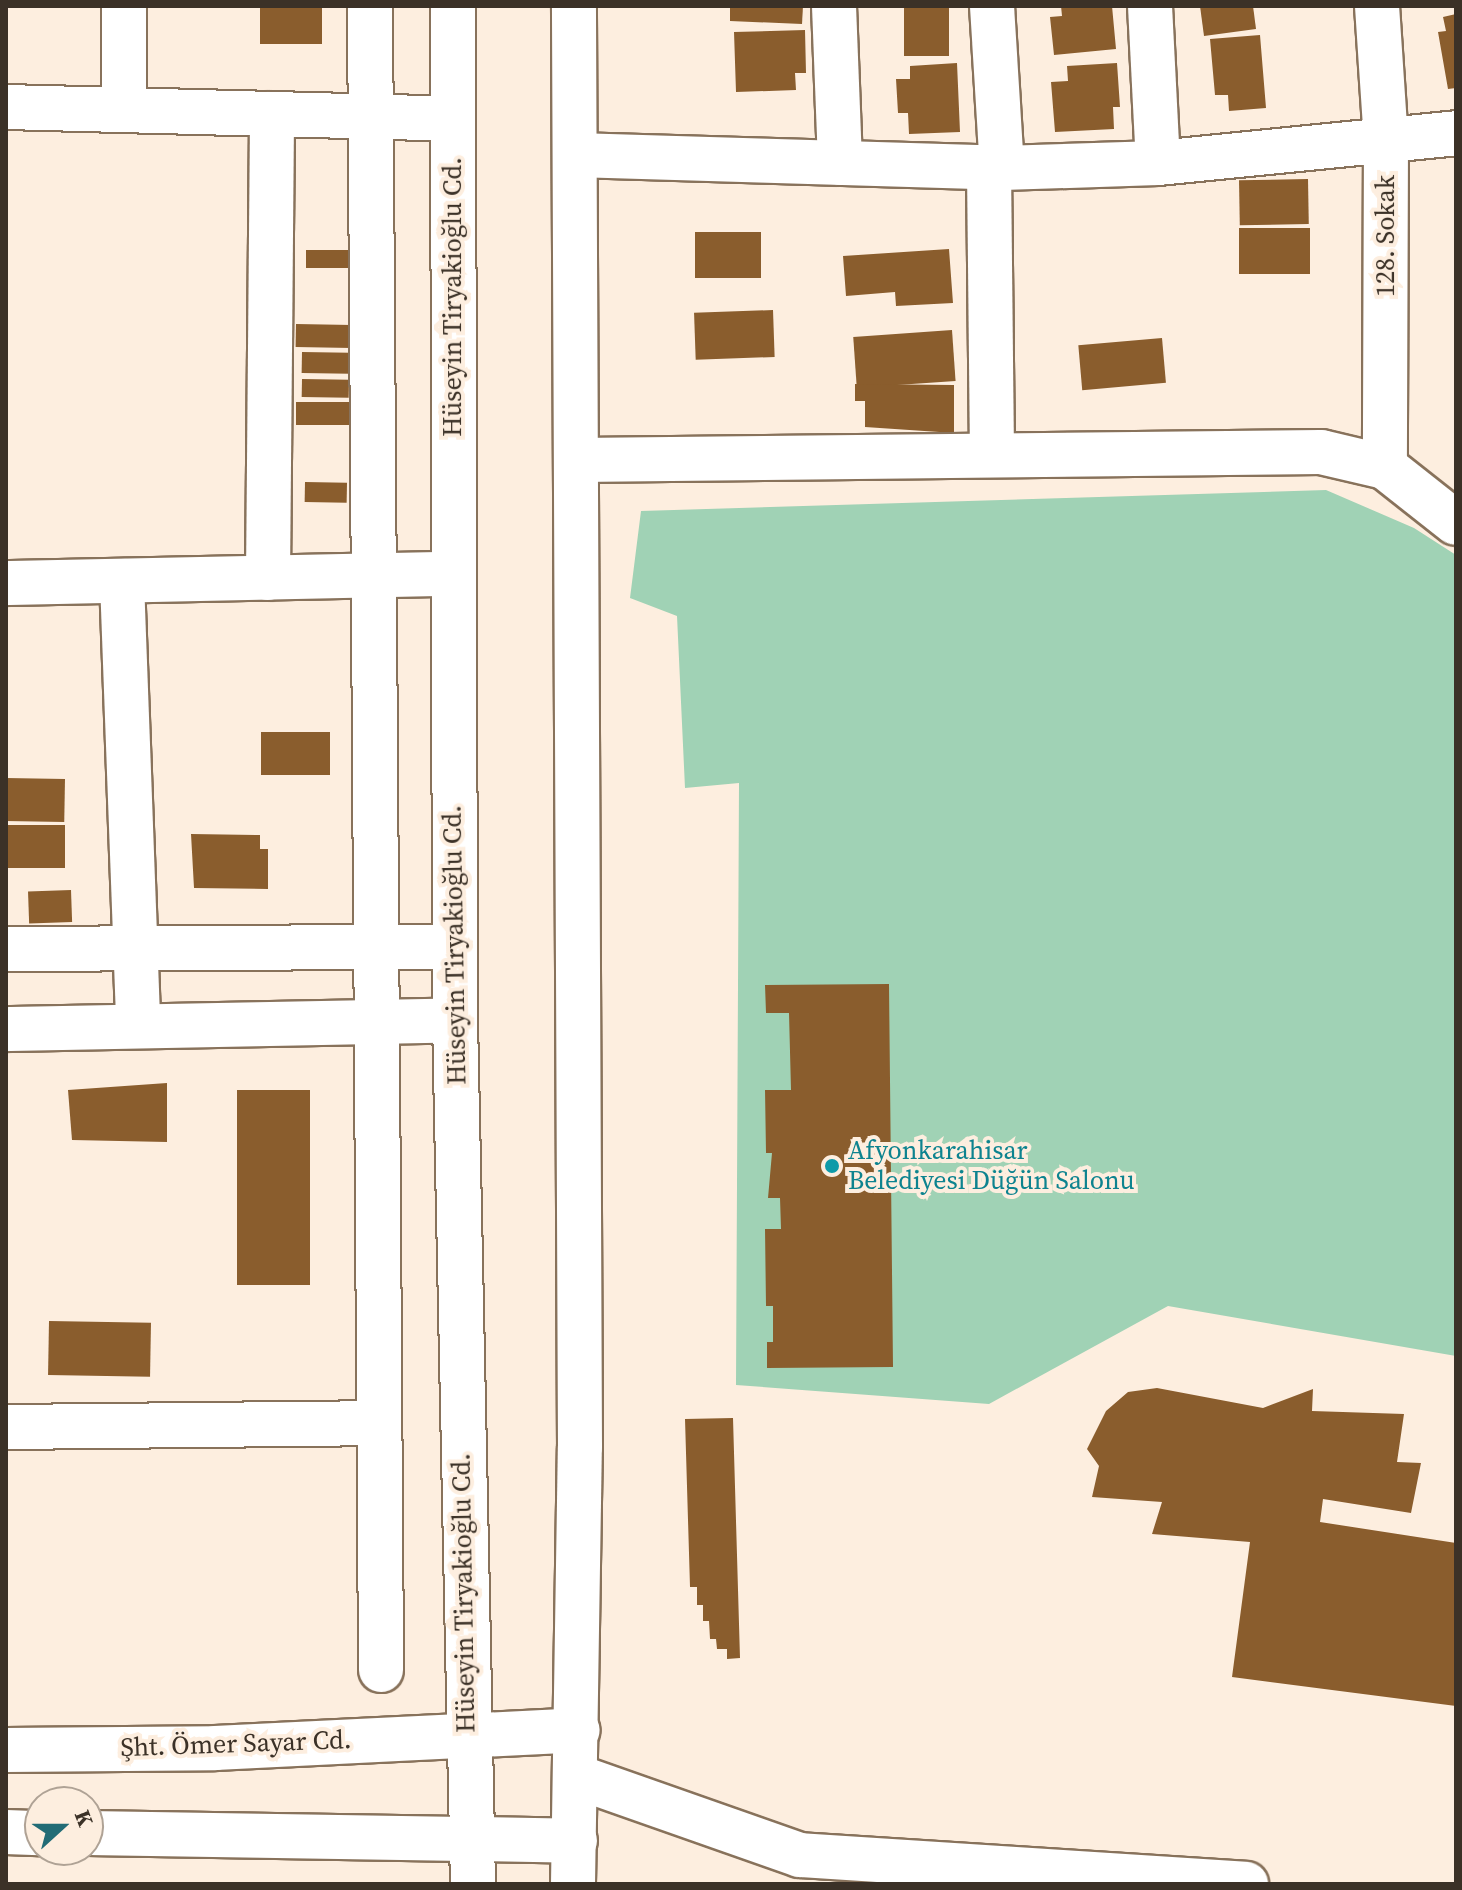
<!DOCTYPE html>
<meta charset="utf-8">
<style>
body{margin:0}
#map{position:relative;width:1462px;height:1890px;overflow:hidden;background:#fdeedf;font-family:"Source Serif 4",serif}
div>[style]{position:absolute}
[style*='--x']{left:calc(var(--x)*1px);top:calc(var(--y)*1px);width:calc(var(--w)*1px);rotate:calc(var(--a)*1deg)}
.green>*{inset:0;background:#a0d2b5}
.building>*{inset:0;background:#8a5d2d;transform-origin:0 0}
.roads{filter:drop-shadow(2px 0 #88725b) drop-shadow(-2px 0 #88725b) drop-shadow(0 2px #88725b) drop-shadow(0 -2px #88725b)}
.minor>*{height:44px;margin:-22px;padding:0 22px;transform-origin:22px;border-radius:22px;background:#fff}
.dots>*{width:22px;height:22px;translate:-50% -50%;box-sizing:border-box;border:4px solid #fdeedf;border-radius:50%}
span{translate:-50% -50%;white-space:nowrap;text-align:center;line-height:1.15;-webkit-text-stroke:8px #fdeedf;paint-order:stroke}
.street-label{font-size:26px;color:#3b3127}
.culture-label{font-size:26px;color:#0d838f}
.left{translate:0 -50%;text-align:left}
.frame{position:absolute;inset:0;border:8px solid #3b3127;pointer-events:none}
.north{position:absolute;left:24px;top:1786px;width:80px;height:80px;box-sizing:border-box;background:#fdeedf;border:2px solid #afa295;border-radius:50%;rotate:69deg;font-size:22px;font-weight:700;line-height:32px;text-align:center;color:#3b3127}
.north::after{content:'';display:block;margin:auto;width:28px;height:36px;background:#226c76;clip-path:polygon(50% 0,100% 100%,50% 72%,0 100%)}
</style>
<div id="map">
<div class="green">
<i style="clip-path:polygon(1326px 490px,1414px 528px,1456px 555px,1456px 1356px,1168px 1306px,989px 1404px,736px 1385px,739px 783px,685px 788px,677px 616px,630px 598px,641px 511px)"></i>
</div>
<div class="building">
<i style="left:260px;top:6px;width:62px;height:38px"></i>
<i style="clip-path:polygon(730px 6px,803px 6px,802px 24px,730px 21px)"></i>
<i style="left:904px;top:6px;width:45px;height:50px"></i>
<i style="clip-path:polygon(1061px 6px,1112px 6px,1116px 49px,1054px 55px,1050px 17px,1062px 16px)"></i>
<i style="clip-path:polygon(1200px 6px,1253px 6px,1256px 29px,1204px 36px)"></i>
<i style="clip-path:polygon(1456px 14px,1456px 88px,1448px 89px,1438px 32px,1446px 31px,1443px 17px)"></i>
<i style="clip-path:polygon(805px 30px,806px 73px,795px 73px,796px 90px,736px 92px,734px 32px)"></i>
<i style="clip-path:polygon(1260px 35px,1266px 108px,1229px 111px,1228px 95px,1215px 95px,1210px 39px)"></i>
<i style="clip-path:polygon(957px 63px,960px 132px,909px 134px,908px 113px,898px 113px,896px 79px,910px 79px,910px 66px)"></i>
<i style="clip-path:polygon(1117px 63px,1120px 107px,1113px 107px,1114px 129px,1055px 132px,1051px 82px,1068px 81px,1067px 66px)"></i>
<i style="left:1308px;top:179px;width:45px;height:69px;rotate:89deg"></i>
<i style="left:1239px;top:228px;width:71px;height:46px"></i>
<i style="left:695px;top:232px;width:66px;height:46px"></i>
<i style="clip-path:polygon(949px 249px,953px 303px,896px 306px,895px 292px,846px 296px,843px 256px)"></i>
<i style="left:306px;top:250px;width:43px;height:18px"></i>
<i style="left:773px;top:310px;width:47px;height:79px;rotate:88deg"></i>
<i style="left:296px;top:324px;width:56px;height:23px;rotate:1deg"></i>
<i style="left:952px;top:330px;width:51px;height:99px;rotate:86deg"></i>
<i style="left:1162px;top:338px;width:45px;height:84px;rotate:85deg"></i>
<i style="left:302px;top:352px;width:48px;height:21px;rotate:1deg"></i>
<i style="left:302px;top:379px;width:47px;height:18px;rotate:1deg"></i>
<i style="clip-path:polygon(855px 384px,954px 385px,954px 433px,865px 427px,865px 401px,855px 401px)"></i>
<i style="left:296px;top:402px;width:56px;height:23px"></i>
<i style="left:305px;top:482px;width:42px;height:20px;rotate:1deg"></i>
<i style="left:261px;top:732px;width:69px;height:43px"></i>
<i style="left:6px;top:778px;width:59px;height:43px;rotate:1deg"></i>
<i style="left:6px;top:825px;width:59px;height:43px"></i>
<i style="clip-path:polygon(191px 834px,260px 835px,260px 849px,268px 849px,268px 889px,194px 888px)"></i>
<i style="left:71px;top:890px;width:32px;height:43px;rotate:88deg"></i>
<i style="clip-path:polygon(889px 984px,893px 1367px,767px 1368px,767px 1342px,773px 1342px,773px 1306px,766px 1306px,765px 1229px,781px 1229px,780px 1198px,768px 1198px,772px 1153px,766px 1153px,765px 1090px,791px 1090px,789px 1013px,766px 1013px,765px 985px)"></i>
<i style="clip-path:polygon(167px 1083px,167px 1142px,72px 1140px,68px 1090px)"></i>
<i style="left:237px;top:1090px;width:73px;height:195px"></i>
<i style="left:49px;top:1321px;width:102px;height:54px;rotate:1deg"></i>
<i style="clip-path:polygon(1157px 1388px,1263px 1408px,1313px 1389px,1312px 1411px,1404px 1414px,1397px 1462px,1421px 1463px,1411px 1513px,1323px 1499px,1320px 1522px,1456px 1543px,1456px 1706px,1232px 1677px,1250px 1542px,1152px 1534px,1162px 1502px,1092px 1497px,1099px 1466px,1087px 1449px,1106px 1411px,1128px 1392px)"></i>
<i style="clip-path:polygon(733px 1418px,740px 1658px,727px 1659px,727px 1649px,717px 1649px,716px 1639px,710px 1639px,709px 1621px,703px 1621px,703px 1605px,697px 1605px,697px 1587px,690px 1587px,685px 1419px)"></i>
</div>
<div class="roads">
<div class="minor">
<i style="--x:124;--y:6;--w:104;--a:90"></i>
<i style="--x:370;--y:6;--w:1664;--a:89.62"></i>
<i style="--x:453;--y:6;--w:1014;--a:89.89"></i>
<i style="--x:455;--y:1020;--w:864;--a:88.81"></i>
<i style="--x:834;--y:6;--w:157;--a:87.8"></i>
<i style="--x:992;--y:6;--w:162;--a:86.5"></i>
<i style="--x:1150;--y:6;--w:157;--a:87.1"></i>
<i style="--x:1377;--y:6;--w:134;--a:86.2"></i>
<i style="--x:1386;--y:140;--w:327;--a:90.2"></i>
<i style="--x:6;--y:107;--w:447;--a:1.5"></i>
<i style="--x:575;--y:155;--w:427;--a:1.7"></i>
<i style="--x:1002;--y:168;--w:156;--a:-1.8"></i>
<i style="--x:1158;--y:163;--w:300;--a:-5.7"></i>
<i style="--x:989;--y:168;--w:287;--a:89.4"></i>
<i style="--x:578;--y:460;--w:743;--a:-0.62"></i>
<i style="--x:1321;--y:452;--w:66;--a:13.2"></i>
<i style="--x:1385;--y:467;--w:90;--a:38.3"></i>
<i style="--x:268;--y:578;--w:464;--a:-89.5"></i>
<i style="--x:122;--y:581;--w:445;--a:87.9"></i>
<i style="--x:6;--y:583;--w:446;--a:-1.2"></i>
<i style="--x:6;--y:949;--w:448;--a:-0.3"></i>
<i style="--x:6;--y:1029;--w:449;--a:-1.1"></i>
<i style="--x:6;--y:1427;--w:373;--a:-0.6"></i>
<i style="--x:6;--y:1750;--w:209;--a:-0.5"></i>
<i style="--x:215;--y:1748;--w:363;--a:-2.8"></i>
<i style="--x:578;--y:1777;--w:235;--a:19.4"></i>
<i style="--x:800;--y:1855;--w:447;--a:3.7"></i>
<i style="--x:6;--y:1832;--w:34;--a:2"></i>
<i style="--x:88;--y:1833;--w:487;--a:0.9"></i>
<i style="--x:573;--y:1884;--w:437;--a:-89.1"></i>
<i style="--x:580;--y:1447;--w:1441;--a:-90.24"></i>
</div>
</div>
<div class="dots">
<i style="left:832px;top:1166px;background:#0f9aa8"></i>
</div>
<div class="street-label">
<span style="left:1386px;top:236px;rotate:-90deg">128. Sokak</span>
<span style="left:453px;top:297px;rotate:-90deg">Hüseyin Tiryakioğlu Cd.</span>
<span style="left:455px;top:945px;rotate:-91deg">Hüseyin Tiryakioğlu Cd.</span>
<span style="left:464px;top:1593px;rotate:-91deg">Hüseyin Tiryakioğlu Cd.</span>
<span style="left:236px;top:1744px;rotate:-2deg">Şht. Ömer Sayar Cd.</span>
</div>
<div class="culture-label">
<span class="left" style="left:848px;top:1166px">Afyonkarahisar<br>Belediyesi Düğün Salonu</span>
</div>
<div class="frame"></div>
<div class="north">K</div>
</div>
